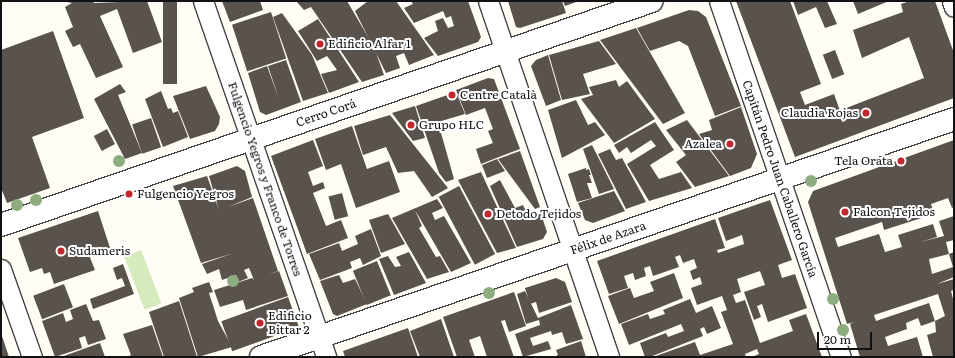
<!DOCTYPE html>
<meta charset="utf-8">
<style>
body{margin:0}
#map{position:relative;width:955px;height:358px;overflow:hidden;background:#fffdf5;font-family:Literata,serif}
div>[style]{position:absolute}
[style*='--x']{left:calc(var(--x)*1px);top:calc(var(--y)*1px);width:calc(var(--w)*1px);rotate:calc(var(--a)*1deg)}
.green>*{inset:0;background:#d5ebbd;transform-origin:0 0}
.building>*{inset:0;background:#5a524d;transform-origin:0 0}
.roads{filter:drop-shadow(1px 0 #444) drop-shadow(-1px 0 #444) drop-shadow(0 1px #444) drop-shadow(0 -1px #444)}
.minor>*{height:19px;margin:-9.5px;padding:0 9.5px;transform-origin:9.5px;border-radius:9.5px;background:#fff}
.tertiary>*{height:22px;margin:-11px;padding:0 11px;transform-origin:11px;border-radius:11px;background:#fff}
.trees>*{width:12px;height:12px;margin:-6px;border-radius:50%;background:#8dad7f}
.dots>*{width:11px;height:11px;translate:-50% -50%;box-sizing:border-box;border:2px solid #fff;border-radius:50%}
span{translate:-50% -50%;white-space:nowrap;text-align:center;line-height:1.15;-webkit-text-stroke:4px #fff;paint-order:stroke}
.poi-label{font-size:12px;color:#111}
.left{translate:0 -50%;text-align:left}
.right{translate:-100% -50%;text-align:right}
.street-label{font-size:12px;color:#111}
.frame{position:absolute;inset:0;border:2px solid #111;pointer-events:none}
.scale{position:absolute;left:817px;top:332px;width:55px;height:18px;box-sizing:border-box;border:2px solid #111;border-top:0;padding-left:5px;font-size:12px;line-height:14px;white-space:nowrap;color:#111;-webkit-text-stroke:3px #fff;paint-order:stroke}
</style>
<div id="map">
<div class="green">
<i style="left:141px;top:250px;width:57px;height:18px;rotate:69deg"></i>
</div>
<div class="building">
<i style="clip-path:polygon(61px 1px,93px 1px,94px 3px,147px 1px,162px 42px,133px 53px,117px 9px,100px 16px,123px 67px,96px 78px,80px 44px,73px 47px,65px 31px,73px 27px,65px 7px,72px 3px)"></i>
<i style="left:163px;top:1px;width:14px;height:83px"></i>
<i style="clip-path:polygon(222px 1px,260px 1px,263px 10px,230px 22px)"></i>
<i style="clip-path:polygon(296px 1px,347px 1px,374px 47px,384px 75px,362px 82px,311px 7px,304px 10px)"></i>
<i style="clip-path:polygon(368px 1px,396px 1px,434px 55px,409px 65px,404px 53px,396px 56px,400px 68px,386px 73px,355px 11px)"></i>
<i style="clip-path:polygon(411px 1px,468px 1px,481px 37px,478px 42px,438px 56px,424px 38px,438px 31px,435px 21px,443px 18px,448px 28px,454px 26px,451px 16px,446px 18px,443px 11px,414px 23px,404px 8px,413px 4px)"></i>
<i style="clip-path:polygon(508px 1px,562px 1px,566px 13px,520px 28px,516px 27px)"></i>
<i style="clip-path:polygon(563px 1px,579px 1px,565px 6px)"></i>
<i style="clip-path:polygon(736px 1px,790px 1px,821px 84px,800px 92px,805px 105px,834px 94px,843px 119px,841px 110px,924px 78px,909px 37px,862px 58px,853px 30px,903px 12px,901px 4px,910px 1px,935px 1px,954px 53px,954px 98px,795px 157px)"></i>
<i style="clip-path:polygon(793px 1px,827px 1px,837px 24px,825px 28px,816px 7px,798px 15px)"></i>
<i style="clip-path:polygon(853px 1px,889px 1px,858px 14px)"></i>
<i style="clip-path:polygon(689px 10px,698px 11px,706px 17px,741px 106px,715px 116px,688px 46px,679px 41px,650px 51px,637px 28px)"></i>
<i style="left:271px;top:12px;width:49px;height:41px;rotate:72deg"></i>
<i style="clip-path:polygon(282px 13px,312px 55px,328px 93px,303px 101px,273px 17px)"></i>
<i style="clip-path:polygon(318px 19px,359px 82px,329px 93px,321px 74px,337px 70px,327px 56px,317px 61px,298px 31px)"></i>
<i style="clip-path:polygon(636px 28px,685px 113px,663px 124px,600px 40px)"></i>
<i style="clip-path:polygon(53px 31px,84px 118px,32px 137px,50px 188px,7px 203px,1px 188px,1px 50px)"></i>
<i style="clip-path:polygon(599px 41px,616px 64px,583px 74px,590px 94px,562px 100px,549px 55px)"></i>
<i style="left:835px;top:50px;width:26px;height:13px;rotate:69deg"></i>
<i style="clip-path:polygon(548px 55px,561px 100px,546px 106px,531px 66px,536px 60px)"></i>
<i style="clip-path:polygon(286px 60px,301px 102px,266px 115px,260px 112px,248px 73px,267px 66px,279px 99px,268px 66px)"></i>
<i style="clip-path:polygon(488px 78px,494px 79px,520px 149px,481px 164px,476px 149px,493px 143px,488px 131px,493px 129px,485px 108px,466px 115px,456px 90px)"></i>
<i style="clip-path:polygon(616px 80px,619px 87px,627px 81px,655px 119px,614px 143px,581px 99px,593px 95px,589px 87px)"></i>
<i style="clip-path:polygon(120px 84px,126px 92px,118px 95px,142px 153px,125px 159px,94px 99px)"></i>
<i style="clip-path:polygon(206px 86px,220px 117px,219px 124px,215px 131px,190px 139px,173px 96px)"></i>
<i style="clip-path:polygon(161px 91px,168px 109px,171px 108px,173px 113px,178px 111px,188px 137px,163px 147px,145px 99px)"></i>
<i style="clip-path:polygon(456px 92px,465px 114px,438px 122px,454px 179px,446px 182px,439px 173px,416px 106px)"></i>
<i style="clip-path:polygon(576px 100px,588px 125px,595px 122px,605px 135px,562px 158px,548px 110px)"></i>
<i style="clip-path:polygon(415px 106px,425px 138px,413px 141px,392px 113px)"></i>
<i style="clip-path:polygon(741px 107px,757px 154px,751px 168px,730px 176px,699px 134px,712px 130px,709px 120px)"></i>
<i style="clip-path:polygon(390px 115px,436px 173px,448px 188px,432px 197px,414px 171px,398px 173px,386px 147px,363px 155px,354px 126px)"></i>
<i style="left:151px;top:118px;width:31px;height:20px;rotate:71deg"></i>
<i style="clip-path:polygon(687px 120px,729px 176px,695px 187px,676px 162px,686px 155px,666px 130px)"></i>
<i style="clip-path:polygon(655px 122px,674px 150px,650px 165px,659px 179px,681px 172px,692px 188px,649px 201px,627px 164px,656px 146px,651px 140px,631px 153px,627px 147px,619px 153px,614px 145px)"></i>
<i style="clip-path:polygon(352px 126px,367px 169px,389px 161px,400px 192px,356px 208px,341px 164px,326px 170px,315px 139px)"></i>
<i style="left:107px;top:129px;width:17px;height:15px;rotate:62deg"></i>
<i style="clip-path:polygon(313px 140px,323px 166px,308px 172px,313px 186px,323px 182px,325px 188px,313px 193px,326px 226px,341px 220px,348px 238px,307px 254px,271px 156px)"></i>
<i style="clip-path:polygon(evenodd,954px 140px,954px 207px,952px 208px,948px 198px,931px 204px,934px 214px,884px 230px,882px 222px,835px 238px,838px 247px,879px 234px,885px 252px,902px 247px,898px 235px,933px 224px,937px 237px,920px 242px,944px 236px,939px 221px,954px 216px,954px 240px,946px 242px,949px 254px,954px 252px,954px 277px,937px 284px,954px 279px,954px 290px,951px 291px,954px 303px,954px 357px,933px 357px,927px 335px,936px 332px,935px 321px,945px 316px,938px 294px,874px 315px,876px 321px,929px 303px,935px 321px,921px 326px,918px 318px,906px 323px,907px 329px,885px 337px,888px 346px,917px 337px,923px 357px,860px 357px,850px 324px,854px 322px,847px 324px,808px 202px,813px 191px,954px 140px,949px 254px,953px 267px,932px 274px,929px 259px,949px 254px)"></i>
<i style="clip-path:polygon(592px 145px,614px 189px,599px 194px,583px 149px)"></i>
<i style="clip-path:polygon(610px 149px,616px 160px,622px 158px,646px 202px,626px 209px,598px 154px)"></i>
<i style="clip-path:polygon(520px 151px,540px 207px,535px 209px,498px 159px)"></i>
<i style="clip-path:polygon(497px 159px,505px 171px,487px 178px,482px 165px)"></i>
<i style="clip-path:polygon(237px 166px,245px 171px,252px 197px,228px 207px,253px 198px,278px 271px,268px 275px,279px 271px,288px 296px,246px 310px,243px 300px,220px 307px,214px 290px,252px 278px,254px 280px,249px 268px,244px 270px,248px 278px,238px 282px,236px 275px,222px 280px,219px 269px,207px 274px,202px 264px,234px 253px,201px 263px,173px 186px,207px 176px,219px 210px,209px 176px)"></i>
<i style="clip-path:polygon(586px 168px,586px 170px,589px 169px,591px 175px,589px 175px,592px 183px,587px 183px,592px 198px,577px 202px,568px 174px)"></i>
<i style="clip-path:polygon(481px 172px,516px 248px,497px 253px,458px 180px)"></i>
<i style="clip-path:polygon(500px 180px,515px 208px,523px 205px,529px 218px,540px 211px,547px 232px,543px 239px,517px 247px,490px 186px)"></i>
<i style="left:459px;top:186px;width:77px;height:23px;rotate:62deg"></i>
<i style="clip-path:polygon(614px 191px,625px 211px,593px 223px,585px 220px,578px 203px)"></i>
<i style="left:342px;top:193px;width:24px;height:14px;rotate:75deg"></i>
<i style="clip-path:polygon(437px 199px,443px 208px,432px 213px,435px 220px,444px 216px,471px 263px,451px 272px,415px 210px,422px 226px,419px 228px,436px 257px,440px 256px,449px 272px,427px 279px,392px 218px)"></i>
<i style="clip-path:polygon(770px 200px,792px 260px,778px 265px,782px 278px,795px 274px,807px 308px,768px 322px,762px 304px,757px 306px,761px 317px,754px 320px,744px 292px,765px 285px,760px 271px,737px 279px,741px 292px,733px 295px,736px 303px,745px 300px,760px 343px,793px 331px,789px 320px,806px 314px,822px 357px,752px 357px,759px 354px,757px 349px,745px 354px,746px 357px,653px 357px,695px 342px,700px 355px,733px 344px,721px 312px,727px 310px,722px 296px,697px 305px,691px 288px,702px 284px,700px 277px,693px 280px,690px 271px,697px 268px,694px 259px,683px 263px,680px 255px,675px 257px,679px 267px,653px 276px,650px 266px,644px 268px,646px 276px,635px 280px,633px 273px,624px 276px,628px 288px,609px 294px,597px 261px,715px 219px,725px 248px,717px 250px,718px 253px,744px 244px,742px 235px,726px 241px,718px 218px)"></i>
<i style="clip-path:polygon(98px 211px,110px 248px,89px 255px,95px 270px,54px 284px,50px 272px,44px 274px,42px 268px,30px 272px,18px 238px)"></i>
<i style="clip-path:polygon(388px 214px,405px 244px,381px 253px,369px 220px)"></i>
<i style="clip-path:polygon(371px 229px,381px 256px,363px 265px,360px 258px,350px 262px,352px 268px,320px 280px,309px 254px,339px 243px,342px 251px,358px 244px,355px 236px)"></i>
<i style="clip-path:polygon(409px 252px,426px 283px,394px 295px,379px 259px,388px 256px,395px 267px,401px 266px,396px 257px)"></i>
<i style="left:377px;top:261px;width:37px;height:26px;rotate:68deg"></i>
<i style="clip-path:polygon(123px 264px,134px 294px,93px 309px,90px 299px,125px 286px,122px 278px,117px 280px,113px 268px)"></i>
<i style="clip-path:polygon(674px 273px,683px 298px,619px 324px,608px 296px,630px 288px,634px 298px,654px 291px,650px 282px)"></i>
<i style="clip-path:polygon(339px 275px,343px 283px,355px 279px,367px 304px,337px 316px,333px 314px,320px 281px)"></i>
<i style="clip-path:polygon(556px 278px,565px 282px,572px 302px,539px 313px,536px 302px,530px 304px,525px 288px)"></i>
<i style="clip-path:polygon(209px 282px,213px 292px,209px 293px,218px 321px,232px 347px,198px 357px,179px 298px,194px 292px,192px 288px)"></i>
<i style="left:64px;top:284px;width:25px;height:33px;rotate:69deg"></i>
<i style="clip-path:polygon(525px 291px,538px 318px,571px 305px,583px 339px,566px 344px,562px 332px,552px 335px,551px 331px,530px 338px,533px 346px,548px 341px,551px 349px,523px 357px,515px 334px,540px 325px,539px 320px,526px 324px,517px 294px)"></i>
<i style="clip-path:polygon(514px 292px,526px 326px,509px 332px,505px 320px,501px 321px,514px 357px,487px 357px,480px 336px,469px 340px,475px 357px,457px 357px,443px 317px)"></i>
<i style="left:288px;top:297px;width:32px;height:71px;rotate:70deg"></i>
<i style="clip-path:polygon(690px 299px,696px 313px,712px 306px,721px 328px,707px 334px,704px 327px,700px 329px,703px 336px,650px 357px,645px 357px,640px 343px,666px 333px,668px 337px,684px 331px,681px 324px,629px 345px,621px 324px,648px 314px,650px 319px,665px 314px,663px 310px)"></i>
<i style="clip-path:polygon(179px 301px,197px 357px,164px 357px,149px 312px)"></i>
<i style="clip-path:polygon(86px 304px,93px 321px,99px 320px,106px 339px,88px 345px,85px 336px,79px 338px,82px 348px,55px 357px,42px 321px,63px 313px,66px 322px,73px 319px,70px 310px)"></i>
<i style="clip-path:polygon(441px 319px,454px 357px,420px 357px,410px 331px)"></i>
<i style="clip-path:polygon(152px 325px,163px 357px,127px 357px,131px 355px,123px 334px)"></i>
<i style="clip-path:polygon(408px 328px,418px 357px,345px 357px,343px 351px)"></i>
<i style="clip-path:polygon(1px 333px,9px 357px,1px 357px)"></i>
<i style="clip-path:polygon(581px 341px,586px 357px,554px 357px,558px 355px,556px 350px)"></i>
<i style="clip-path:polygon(100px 343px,105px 357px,61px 357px)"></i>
</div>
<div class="roads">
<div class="minor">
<i style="--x:203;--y:1;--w:377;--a:70.9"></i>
<i style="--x:488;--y:1;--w:376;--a:71.2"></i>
<i style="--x:719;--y:1;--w:376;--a:71.1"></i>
<i style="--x:952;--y:1;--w:6;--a:72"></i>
<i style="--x:1;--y:269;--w:93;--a:70.6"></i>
</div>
<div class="tertiary">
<i style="--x:1;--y:225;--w:688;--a:-18.99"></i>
<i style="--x:261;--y:357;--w:733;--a:-18.95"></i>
</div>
</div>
<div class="trees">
<i style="left:119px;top:161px"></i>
<i style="left:811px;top:181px"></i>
<i style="left:36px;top:200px"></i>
<i style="left:17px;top:205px"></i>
<i style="left:233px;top:281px"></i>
<i style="left:489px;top:293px"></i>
<i style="left:833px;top:299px"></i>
<i style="left:843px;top:330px"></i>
</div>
<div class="dots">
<i style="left:320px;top:44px;background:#c4262e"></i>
<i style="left:452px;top:95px;background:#c4262e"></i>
<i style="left:866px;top:113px;background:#c4262e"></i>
<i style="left:411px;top:125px;background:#c4262e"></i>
<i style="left:730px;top:144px;background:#c4262e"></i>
<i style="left:901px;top:161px;background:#c4262e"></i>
<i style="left:129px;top:194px;background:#c4262e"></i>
<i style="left:845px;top:212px;background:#c4262e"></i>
<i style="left:488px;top:214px;background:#c4262e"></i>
<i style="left:61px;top:251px;background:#c4262e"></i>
<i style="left:260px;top:323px;background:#c4262e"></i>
</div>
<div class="poi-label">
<span class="left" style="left:328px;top:44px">Edificio Alfar 1</span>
<span class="left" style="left:460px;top:95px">Centre Català</span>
<span class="right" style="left:858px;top:113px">Claudia Rojas</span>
<span class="left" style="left:419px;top:125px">Grupo HLC</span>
<span class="right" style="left:722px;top:144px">Azalea</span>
<span class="right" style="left:893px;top:161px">Tela Orata</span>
<span class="left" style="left:137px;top:194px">Fulgencio Yegros</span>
<span class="left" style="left:853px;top:212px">Falcon Tejidos</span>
<span class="left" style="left:496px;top:214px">Detodo Tejidos</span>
<span class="left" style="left:69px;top:251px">Sudameris</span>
<span class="left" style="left:268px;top:323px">Edificio<br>Bittar 2</span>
</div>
<div class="street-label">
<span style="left:326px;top:113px;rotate:-19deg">Cerro Corá</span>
<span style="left:265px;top:179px;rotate:71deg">Fulgencio Yegros y Franco de Torres</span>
<span style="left:780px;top:179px;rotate:71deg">Capitán Pedro Juan Caballero García</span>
<span style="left:608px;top:238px;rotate:-19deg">Félix de Azara</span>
</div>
<div class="frame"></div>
<div class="scale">20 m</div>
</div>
